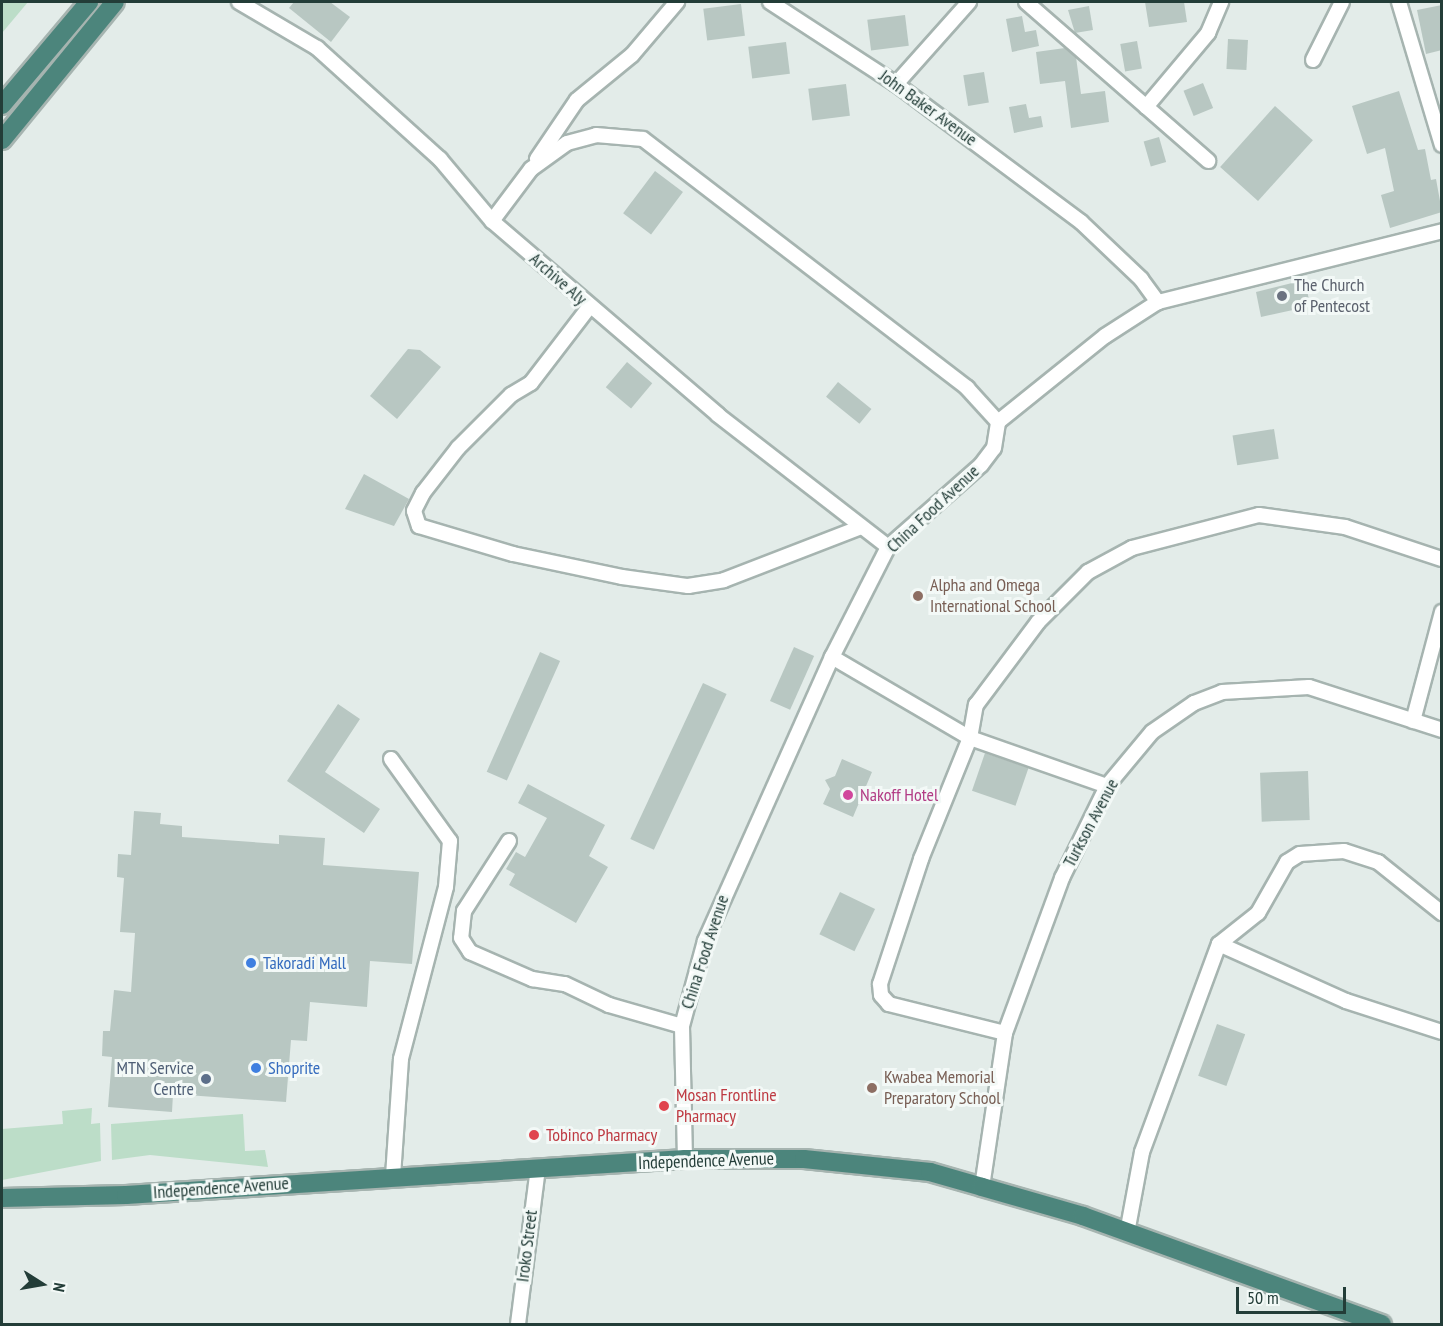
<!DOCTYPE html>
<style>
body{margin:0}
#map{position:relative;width:1443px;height:1326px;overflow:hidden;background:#e3ece9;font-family:"PT Sans Narrow",sans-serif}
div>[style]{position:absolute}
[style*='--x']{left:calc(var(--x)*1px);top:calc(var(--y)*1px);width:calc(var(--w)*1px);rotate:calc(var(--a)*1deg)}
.green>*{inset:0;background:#bcddc8}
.building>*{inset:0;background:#b8c7c2;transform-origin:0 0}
.roads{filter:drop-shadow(2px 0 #a6b4b0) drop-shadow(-2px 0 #a6b4b0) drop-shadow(0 2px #a6b4b0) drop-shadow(0 -2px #a6b4b0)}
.minor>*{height:14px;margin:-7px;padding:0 7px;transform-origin:7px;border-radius:7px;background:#fff}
.trunk>*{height:18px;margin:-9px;padding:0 9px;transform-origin:9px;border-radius:9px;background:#4c857c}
.dots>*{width:16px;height:16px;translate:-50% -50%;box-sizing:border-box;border:3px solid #f3f9f7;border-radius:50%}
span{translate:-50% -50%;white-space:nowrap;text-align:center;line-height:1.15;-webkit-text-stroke:6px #f3f9f7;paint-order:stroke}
.street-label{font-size:18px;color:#233d38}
.worship-label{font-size:18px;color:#5b616d}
.left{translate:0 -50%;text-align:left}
.education-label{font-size:18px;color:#785e54}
.hotel-label{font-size:18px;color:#b23c85}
.shop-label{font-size:18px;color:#366cbe}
.service-label{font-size:18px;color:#4e5e75}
.right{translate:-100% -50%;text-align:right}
.health-label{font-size:18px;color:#be3a42}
.frame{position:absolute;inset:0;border:3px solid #233d38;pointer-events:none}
.north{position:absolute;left:12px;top:1254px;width:60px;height:60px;-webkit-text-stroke:4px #f3f9f7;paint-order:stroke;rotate:101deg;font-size:16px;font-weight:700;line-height:24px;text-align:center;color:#233d38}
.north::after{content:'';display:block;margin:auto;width:21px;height:27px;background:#233d38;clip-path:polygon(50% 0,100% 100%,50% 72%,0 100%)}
.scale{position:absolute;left:1236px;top:1287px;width:110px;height:27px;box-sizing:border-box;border:3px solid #233d38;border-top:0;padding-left:8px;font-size:18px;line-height:21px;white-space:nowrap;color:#233d38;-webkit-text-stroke:4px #f3f9f7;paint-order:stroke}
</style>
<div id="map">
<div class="green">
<i style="clip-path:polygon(2px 2px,28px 2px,2px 33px)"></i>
<i style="clip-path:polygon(92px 1108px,91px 1124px,100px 1123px,101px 1161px,2px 1180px,2px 1129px,63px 1124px,62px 1111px)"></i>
<i style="clip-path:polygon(243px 1114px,245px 1151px,265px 1150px,268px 1167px,150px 1155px,112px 1160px,111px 1124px)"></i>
</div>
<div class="building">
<i style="clip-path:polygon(294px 2px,330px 2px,350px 17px,331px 42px,289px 8px)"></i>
<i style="clip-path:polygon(1145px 2px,1184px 2px,1187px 22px,1149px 27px)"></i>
<i style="left:741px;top:4px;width:32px;height:38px;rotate:83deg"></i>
<i style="clip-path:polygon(1442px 5px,1442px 50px,1426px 54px,1417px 10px)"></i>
<i style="clip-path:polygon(1089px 6px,1093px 30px,1075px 33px,1068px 10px)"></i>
<i style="left:905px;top:15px;width:31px;height:38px;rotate:83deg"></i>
<i style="clip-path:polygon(1022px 16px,1025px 32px,1036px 30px,1039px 46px,1012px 52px,1006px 19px)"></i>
<i style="left:1228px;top:39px;width:20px;height:30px;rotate:3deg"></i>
<i style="left:1137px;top:41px;width:28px;height:17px;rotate:80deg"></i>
<i style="left:786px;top:42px;width:32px;height:38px;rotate:83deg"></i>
<i style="clip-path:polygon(1065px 48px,1076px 57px,1081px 94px,1105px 91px,1109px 122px,1071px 128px,1065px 81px,1040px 84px,1036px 52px)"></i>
<i style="left:984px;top:72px;width:31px;height:21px;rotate:81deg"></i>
<i style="left:1203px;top:83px;width:27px;height:21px;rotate:68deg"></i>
<i style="left:846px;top:84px;width:32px;height:38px;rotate:83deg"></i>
<i style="clip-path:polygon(1399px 91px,1418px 150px,1425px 149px,1431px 180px,1436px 179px,1442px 212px,1390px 228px,1381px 195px,1394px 191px,1385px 148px,1367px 154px,1352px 106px)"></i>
<i style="clip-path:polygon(1026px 104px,1029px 118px,1041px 116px,1043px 127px,1014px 133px,1009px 107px)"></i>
<i style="left:1275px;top:106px;width:51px;height:82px;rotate:42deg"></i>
<i style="left:1159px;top:137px;width:26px;height:16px;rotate:74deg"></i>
<i style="left:655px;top:171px;width:35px;height:53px;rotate:37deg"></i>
<i style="clip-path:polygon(1296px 282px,1297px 287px,1306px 285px,1309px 300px,1300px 302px,1302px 308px,1261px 317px,1256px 292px)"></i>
<i style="clip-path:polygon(408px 349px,420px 350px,441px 367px,397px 419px,370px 396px)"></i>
<i style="left:627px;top:362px;width:33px;height:33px;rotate:40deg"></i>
<i style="left:838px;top:382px;width:43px;height:19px;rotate:39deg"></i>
<i style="left:1274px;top:429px;width:30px;height:42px;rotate:81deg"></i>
<i style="clip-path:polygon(364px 474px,409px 499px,394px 526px,345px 509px)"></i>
<i style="left:794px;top:647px;width:22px;height:59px;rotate:24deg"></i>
<i style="left:540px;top:652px;width:22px;height:131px;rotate:24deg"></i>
<i style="left:703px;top:683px;width:26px;height:172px;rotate:25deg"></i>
<i style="clip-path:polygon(338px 704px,360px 719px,325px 772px,380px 809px,364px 833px,287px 781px)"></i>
<i style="left:985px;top:753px;width:46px;height:40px;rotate:19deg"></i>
<i style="clip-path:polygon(842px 759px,872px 772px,853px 817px,823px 804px,830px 789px,825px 780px,835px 776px)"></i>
<i style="left:1308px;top:771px;width:49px;height:48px;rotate:88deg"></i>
<i style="clip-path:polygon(528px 784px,605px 825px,589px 856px,608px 867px,576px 923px,509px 885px,515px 874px,506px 869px,516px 852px,525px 857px,547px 818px,518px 803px)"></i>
<i style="clip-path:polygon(134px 811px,161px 813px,160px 824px,182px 826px,182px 837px,279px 844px,279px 835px,325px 838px,323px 865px,419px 872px,412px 964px,370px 961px,367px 1007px,310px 1002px,307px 1041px,291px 1040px,286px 1102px,173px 1094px,172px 1112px,108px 1107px,112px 1057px,102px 1056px,103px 1031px,110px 1031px,114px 990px,131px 992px,135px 933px,120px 932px,124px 878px,117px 877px,118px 854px,131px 855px)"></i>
<i style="left:840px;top:892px;width:39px;height:47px;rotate:26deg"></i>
<i style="left:1217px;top:1024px;width:30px;height:55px;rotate:20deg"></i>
</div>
<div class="roads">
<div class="minor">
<i style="--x:239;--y:2;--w:91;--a:30.5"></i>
<i style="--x:317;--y:48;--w:166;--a:42.1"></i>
<i style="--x:440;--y:159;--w:81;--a:50"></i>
<i style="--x:492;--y:221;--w:298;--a:40.6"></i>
<i style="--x:718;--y:415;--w:215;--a:37.8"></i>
<i style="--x:770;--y:2;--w:150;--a:33.1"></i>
<i style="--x:896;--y:84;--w:231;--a:36.7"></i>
<i style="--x:1081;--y:222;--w:83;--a:43.5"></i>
<i style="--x:1141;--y:279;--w:29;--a:54"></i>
<i style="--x:1026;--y:2;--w:242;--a:41.1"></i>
<i style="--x:1399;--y:2;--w:149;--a:73.3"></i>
<i style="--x:1313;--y:60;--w:65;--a:-63.4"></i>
<i style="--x:896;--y:84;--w:110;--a:-48.3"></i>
<i style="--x:1146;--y:107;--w:97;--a:-50"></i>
<i style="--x:1208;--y:33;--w:34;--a:-67"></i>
<i style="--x:537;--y:159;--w:71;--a:-55.9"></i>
<i style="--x:577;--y:100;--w:71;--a:-39.3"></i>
<i style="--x:632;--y:55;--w:70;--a:-49.7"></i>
<i style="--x:492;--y:221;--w:65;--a:-53.1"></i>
<i style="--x:531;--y:169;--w:44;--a:-35.8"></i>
<i style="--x:567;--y:143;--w:30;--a:-15"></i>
<i style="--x:596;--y:135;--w:47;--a:4.9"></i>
<i style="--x:643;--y:139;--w:409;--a:37.5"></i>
<i style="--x:967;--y:388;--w:46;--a:47.6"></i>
<i style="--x:590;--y:306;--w:97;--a:127.5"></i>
<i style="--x:531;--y:383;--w:23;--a:149"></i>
<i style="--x:511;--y:395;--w:75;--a:135"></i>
<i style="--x:458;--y:448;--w:57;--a:127.9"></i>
<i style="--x:423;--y:493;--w:20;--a:117"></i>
<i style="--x:414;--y:511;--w:16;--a:72"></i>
<i style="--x:419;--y:526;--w:98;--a:16.6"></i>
<i style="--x:513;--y:554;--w:111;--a:11.9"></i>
<i style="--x:622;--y:577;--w:67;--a:7.8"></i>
<i style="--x:688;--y:586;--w:36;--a:-9"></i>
<i style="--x:724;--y:580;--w:145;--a:-21.1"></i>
<i style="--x:832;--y:657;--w:160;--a:30.4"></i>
<i style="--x:970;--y:738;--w:145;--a:19.3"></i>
<i style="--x:1413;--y:721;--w:113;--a:-75.1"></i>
<i style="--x:391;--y:759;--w:101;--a:54.3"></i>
<i style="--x:450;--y:841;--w:46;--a:95"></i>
<i style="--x:446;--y:887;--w:178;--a:104.7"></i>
<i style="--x:401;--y:1059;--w:117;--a:93.9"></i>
<i style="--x:509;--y:841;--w:83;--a:122.7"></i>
<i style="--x:464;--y:911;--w:27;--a:96"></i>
<i style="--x:461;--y:938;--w:17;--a:57"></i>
<i style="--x:470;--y:952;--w:68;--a:23.5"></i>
<i style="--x:532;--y:979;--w:33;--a:9"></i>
<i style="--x:565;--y:984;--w:49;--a:25.5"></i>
<i style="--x:609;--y:1005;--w:76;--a:16"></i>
<i style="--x:1219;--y:944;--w:139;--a:24.2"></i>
<i style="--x:1346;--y:1001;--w:101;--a:17.9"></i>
<i style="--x:1005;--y:1033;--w:120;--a:-166"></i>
<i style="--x:889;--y:1004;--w:12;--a:-132"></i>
<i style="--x:881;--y:995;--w:11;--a:-95"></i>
<i style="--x:880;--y:984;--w:132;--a:-71.8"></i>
<i style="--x:921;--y:859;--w:131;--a:-68"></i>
<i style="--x:970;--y:738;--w:34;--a:-80"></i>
<i style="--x:976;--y:705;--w:104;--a:-53.2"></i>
<i style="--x:1038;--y:622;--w:71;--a:-45"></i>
<i style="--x:1088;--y:572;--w:50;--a:-28.6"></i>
<i style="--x:1132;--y:548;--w:131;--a:-14.6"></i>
<i style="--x:1259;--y:515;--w:87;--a:7.9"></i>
<i style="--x:1345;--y:527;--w:102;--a:18.3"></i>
<i style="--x:685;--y:1159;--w:133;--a:-91.3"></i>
<i style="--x:682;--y:1026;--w:88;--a:-74.9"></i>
<i style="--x:705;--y:941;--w:311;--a:-65.9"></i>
<i style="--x:832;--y:657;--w:123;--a:-63"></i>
<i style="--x:888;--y:547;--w:124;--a:-41.4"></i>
<i style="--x:981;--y:465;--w:21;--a:-53"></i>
<i style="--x:994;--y:448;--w:26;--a:-81"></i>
<i style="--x:998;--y:422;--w:137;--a:-38.8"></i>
<i style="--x:1105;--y:336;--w:63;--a:-32.7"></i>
<i style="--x:1158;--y:302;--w:293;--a:-14"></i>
<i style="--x:982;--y:1187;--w:156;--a:-81.5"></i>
<i style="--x:1005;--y:1033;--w:165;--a:-69.8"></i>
<i style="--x:1062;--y:878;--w:102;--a:-63.9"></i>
<i style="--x:1107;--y:786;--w:70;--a:-50.2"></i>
<i style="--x:1152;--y:732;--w:51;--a:-34.6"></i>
<i style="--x:1194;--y:703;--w:30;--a:-21"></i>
<i style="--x:1222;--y:692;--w:87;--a:-3.3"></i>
<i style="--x:1309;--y:687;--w:140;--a:17.9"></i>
<i style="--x:1127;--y:1233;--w:82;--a:-79.5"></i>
<i style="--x:1142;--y:1152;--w:222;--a:-69.7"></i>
<i style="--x:1219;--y:944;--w:50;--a:-38.5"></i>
<i style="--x:1258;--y:913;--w:59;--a:-60.4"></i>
<i style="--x:1287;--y:862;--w:15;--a:-32"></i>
<i style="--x:1300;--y:854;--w:44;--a:-3.9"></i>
<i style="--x:1344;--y:851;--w:36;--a:18"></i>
<i style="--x:1378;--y:862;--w:82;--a:38.6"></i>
<i style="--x:518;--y:1324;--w:158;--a:-82.7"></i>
</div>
<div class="trunk">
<i style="--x:2;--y:105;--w:135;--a:-49.8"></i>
<i style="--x:2;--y:140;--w:178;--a:-50.7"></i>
<i style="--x:2;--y:1198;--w:124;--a:-1.4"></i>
<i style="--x:126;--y:1195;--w:560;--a:-3.68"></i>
<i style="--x:685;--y:1159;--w:119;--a:0"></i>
<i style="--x:804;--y:1159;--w:127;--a:5.9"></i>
<i style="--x:930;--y:1172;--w:54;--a:16.1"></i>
<i style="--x:982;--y:1187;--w:105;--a:16"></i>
<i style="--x:1083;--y:1216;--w:318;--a:19.9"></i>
</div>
</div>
<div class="dots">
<i style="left:1282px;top:296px;background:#6b7280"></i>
<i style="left:918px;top:596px;background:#8d6e63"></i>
<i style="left:848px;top:795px;background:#d1479c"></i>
<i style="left:251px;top:963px;background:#3f7fe0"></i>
<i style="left:256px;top:1068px;background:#3f7fe0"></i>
<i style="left:206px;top:1079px;background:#5c6f8a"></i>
<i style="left:872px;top:1088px;background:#8d6e63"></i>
<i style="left:664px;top:1106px;background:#e0444e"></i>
<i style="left:534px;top:1135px;background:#e0444e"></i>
</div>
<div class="street-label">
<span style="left:928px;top:108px;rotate:36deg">John Baker Avenue</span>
<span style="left:558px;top:279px;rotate:41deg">Archive Aly</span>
<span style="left:933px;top:509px;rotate:-43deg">China Food Avenue</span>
<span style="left:1091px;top:823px;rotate:-62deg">Turkson Avenue</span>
<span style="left:705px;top:952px;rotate:-72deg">China Food Avenue</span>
<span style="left:706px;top:1161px;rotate:-2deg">Independence Avenue</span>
<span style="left:221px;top:1188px;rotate:-4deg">Independence Avenue</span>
<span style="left:527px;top:1246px;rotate:-83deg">Iroko Street</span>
</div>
<div class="worship-label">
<span class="left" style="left:1294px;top:296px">The Church<br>of Pentecost</span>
</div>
<div class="education-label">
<span class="left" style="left:930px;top:596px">Alpha and Omega<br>International School</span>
<span class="left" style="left:884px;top:1088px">Kwabea Memorial<br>Preparatory School</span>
</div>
<div class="hotel-label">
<span class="left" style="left:860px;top:795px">Nakoff Hotel</span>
</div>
<div class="shop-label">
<span class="left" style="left:263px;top:963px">Takoradi Mall</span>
<span class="left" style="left:268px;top:1068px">Shoprite</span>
</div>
<div class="service-label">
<span class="right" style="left:194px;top:1079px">MTN Service<br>Centre</span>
</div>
<div class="health-label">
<span class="left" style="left:676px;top:1106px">Mosan Frontline<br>Pharmacy</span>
<span class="left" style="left:546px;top:1135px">Tobinco Pharmacy</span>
</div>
<div class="frame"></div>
<div class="north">N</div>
<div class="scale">50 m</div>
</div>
